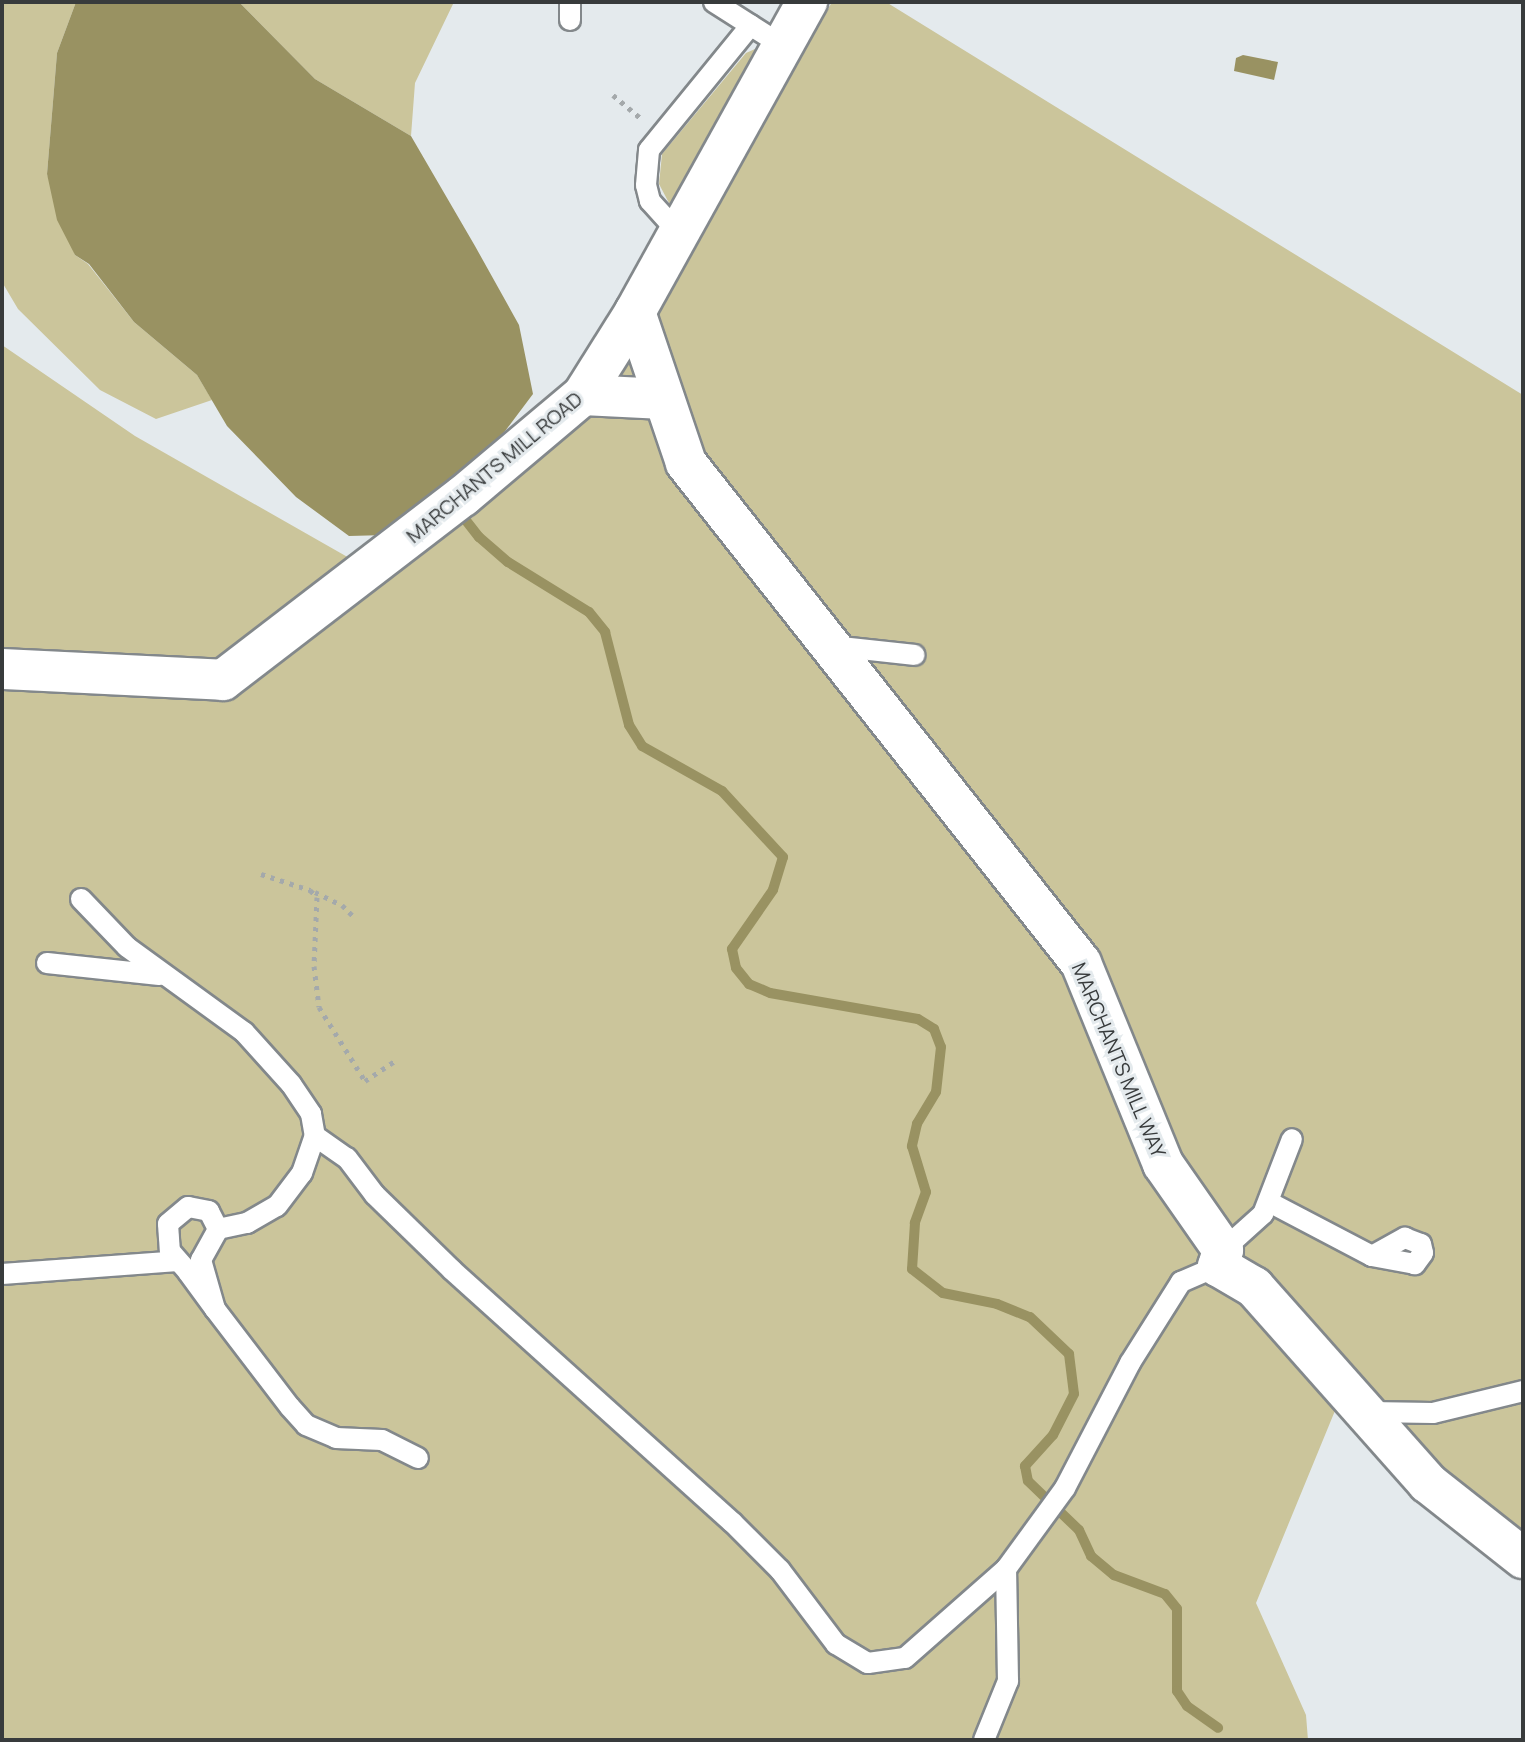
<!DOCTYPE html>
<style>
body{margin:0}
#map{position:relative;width:1525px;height:1742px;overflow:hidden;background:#e4eaed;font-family:Manrope,sans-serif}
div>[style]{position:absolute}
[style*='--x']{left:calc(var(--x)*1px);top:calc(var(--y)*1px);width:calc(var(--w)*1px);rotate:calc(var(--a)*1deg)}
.green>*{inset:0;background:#cbc59b}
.water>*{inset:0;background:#999262}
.stream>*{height:10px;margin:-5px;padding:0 5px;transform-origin:5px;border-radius:5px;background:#999262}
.path>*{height:5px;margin-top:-2.5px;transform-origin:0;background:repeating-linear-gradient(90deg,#a4a9ab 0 4px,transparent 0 10px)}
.roads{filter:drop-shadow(2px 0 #83888b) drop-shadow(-2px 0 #83888b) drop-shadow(0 2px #83888b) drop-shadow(0 -2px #83888b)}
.service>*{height:20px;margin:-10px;padding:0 10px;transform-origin:10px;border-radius:10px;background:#fff}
.minor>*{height:40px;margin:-20px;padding:0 20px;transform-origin:20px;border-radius:20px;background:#fff}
span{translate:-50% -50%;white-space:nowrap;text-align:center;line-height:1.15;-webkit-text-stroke:6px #e4eaed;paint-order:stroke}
.street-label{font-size:20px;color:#383b3c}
.frame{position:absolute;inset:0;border:4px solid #383b3c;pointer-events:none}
</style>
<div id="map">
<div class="green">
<i style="clip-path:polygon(2px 2px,76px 2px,57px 53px,47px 174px,75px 255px,88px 264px,134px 322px,197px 375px,212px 400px,156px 419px,100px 390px,18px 309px,2px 282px)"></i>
<i style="clip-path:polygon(239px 2px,454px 2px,415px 83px,411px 136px,315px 79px)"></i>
<i style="clip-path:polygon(832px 2px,886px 2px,1523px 395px,1523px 1545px,1339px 1401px,1256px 1603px,1306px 1715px,1308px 1740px,2px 1740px,2px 345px,135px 436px,351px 559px,565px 399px,710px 215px)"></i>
<i style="clip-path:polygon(755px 49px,763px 57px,752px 61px,673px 203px,669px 203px,659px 184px,662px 154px,746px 53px)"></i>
</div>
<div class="water">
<i style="clip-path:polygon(76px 2px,239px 2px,315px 79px,411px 136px,475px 246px,519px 325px,533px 394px,490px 451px,386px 535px,349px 536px,296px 497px,227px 426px,197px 375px,134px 322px,89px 264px,75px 255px,57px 220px,47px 174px,57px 53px)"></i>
<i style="clip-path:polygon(1243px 55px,1278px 62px,1274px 80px,1234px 71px,1236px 58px)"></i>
</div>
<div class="stream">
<i style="--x:457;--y:509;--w:36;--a:52"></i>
<i style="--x:479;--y:537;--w:38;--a:41"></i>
<i style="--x:508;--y:562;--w:95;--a:31.7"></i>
<i style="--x:589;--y:612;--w:26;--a:51"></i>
<i style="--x:605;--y:632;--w:96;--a:75.5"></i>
<i style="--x:629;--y:725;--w:25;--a:58"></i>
<i style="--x:642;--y:746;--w:92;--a:29.4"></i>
<i style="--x:722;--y:791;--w:90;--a:47.3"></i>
<i style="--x:783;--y:857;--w:34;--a:107"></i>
<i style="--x:773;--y:890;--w:72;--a:124.8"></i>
<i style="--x:732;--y:949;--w:19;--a:78"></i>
<i style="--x:736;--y:968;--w:21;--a:51"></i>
<i style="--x:749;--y:984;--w:23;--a:23"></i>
<i style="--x:770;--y:993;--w:150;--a:10"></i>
<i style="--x:918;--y:1019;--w:19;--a:32"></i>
<i style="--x:934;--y:1029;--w:19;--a:69"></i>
<i style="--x:941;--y:1047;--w:45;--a:96.3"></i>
<i style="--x:936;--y:1092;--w:37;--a:121"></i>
<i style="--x:917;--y:1124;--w:23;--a:103"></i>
<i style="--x:912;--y:1146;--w:48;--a:73.1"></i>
<i style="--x:926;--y:1192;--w:33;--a:110"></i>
<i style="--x:915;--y:1223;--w:46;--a:93.7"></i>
<i style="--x:912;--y:1269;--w:39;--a:38"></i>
<i style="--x:943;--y:1293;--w:55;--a:11.5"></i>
<i style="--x:997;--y:1304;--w:35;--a:22"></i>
<i style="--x:1030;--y:1317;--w:54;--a:43.5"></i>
<i style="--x:1069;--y:1354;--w:40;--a:82.9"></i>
<i style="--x:1074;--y:1394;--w:46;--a:117.1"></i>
<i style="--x:1053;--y:1435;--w:42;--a:132.1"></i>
<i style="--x:1025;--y:1466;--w:15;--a:79"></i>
<i style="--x:1028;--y:1481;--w:71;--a:43.9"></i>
<i style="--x:1079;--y:1530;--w:29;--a:65"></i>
<i style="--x:1091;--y:1556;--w:30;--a:40"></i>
<i style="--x:1114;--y:1575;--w:54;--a:20.4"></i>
<i style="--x:1165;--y:1594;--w:19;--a:51"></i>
<i style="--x:1177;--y:1609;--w:82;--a:90"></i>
<i style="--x:1177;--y:1691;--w:18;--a:56"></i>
<i style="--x:1187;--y:1706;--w:38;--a:35"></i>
</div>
<div class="path">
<i style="--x:613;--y:95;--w:35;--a:40"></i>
<i style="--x:261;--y:874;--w:52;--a:18.1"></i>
<i style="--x:310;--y:890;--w:10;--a:45"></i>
<i style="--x:317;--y:897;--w:69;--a:92.5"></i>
<i style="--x:314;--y:966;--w:41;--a:83"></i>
<i style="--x:319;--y:1007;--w:87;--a:58.1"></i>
<i style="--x:365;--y:1081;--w:37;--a:-34"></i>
<i style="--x:315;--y:892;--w:30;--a:26"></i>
<i style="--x:342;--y:905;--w:17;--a:45"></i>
</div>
<div class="roads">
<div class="service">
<i style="--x:714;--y:2;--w:82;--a:32.5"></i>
<i style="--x:570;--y:20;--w:18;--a:-90"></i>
<i style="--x:678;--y:232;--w:42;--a:-132.1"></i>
<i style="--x:650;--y:201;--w:16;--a:-104"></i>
<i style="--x:646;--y:185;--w:35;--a:-85"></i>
<i style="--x:649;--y:150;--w:161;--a:-50.8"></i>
<i style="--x:832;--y:646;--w:83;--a:6.2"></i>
<i style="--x:81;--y:899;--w:66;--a:46.2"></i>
<i style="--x:127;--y:947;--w:145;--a:36"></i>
<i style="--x:244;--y:1032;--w:70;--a:47.9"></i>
<i style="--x:291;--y:1084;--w:36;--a:56"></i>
<i style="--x:311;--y:1114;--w:22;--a:80"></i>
<i style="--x:315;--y:1136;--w:39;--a:35"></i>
<i style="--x:347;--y:1158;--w:46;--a:52.9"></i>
<i style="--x:375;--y:1195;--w:107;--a:44.2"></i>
<i style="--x:452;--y:1270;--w:377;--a:42"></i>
<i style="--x:732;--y:1522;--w:68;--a:45"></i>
<i style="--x:780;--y:1570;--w:93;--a:52.9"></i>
<i style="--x:836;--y:1644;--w:37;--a:31"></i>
<i style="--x:868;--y:1663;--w:37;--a:-8"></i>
<i style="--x:905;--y:1658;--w:135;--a:-41.4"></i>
<i style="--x:1006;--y:1569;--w:100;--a:-53.9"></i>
<i style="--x:1065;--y:1488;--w:141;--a:-62.5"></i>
<i style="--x:1130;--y:1363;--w:96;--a:-57.8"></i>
<i style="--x:1181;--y:1282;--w:40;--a:-23.4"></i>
<i style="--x:47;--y:963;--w:113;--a:6.1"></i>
<i style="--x:1269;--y:1202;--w:116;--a:27.7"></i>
<i style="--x:218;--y:1229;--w:30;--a:-12"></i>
<i style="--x:247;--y:1223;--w:34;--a:-30"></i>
<i style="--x:277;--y:1206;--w:41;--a:-52.9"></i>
<i style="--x:302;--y:1173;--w:39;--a:-71"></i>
<i style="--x:1405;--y:1238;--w:17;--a:21"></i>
<i style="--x:1421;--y:1244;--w:9;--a:77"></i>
<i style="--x:1423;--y:1253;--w:14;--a:126"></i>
<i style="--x:1415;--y:1264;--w:44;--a:-169.5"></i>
<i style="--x:1372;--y:1256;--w:38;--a:-29"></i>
<i style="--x:1223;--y:1250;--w:54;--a:-42"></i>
<i style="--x:1263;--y:1214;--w:80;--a:-68.9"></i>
<i style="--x:2;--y:1274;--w:176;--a:-4.2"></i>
<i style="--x:215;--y:1309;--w:51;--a:-105.9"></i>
<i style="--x:201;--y:1260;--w:35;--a:-61"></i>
<i style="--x:218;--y:1229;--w:20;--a:-117"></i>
<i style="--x:209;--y:1211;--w:21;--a:-169"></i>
<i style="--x:188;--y:1207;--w:26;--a:140"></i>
<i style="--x:168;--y:1224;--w:27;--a:86"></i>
<i style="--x:170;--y:1251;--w:28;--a:49"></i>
<i style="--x:188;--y:1272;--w:46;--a:53.9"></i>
<i style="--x:215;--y:1309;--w:123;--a:52.6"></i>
<i style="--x:290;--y:1407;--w:24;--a:48"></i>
<i style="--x:306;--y:1425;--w:33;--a:23"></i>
<i style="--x:336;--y:1438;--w:46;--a:2.5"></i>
<i style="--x:382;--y:1440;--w:40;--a:26.6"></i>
<i style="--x:1369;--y:1412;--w:64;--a:0.9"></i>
<i style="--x:1433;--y:1413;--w:93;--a:-13.7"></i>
<i style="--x:984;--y:1740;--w:64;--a:-67.9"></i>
<i style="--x:1008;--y:1681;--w:112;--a:-91"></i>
</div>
<div class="minor">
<i style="--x:635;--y:312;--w:159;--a:71.3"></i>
<i style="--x:686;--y:463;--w:637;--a:51.69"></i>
<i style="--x:1081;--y:963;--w:217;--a:67.8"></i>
<i style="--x:1163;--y:1164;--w:105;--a:55.1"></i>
<i style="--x:1223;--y:1250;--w:17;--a:107"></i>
<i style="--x:1218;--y:1266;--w:42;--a:30.3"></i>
<i style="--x:1254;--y:1287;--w:262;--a:48.4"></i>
<i style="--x:1428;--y:1483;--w:121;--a:38.3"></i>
<i style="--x:583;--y:395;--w:81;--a:2.8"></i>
<i style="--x:2;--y:669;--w:221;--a:2.8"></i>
<i style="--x:223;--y:680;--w:302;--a:-37.5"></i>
<i style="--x:463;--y:496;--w:157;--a:-40.1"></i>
<i style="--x:583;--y:395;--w:98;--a:-57.9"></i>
<i style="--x:635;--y:312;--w:355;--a:-61"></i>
</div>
</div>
<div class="street-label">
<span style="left:494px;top:467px;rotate:-40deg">MARCHANTS MILL ROAD</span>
<span style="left:1119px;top:1060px;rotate:67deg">MARCHANTS MILL WAY</span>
</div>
<div class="frame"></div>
</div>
